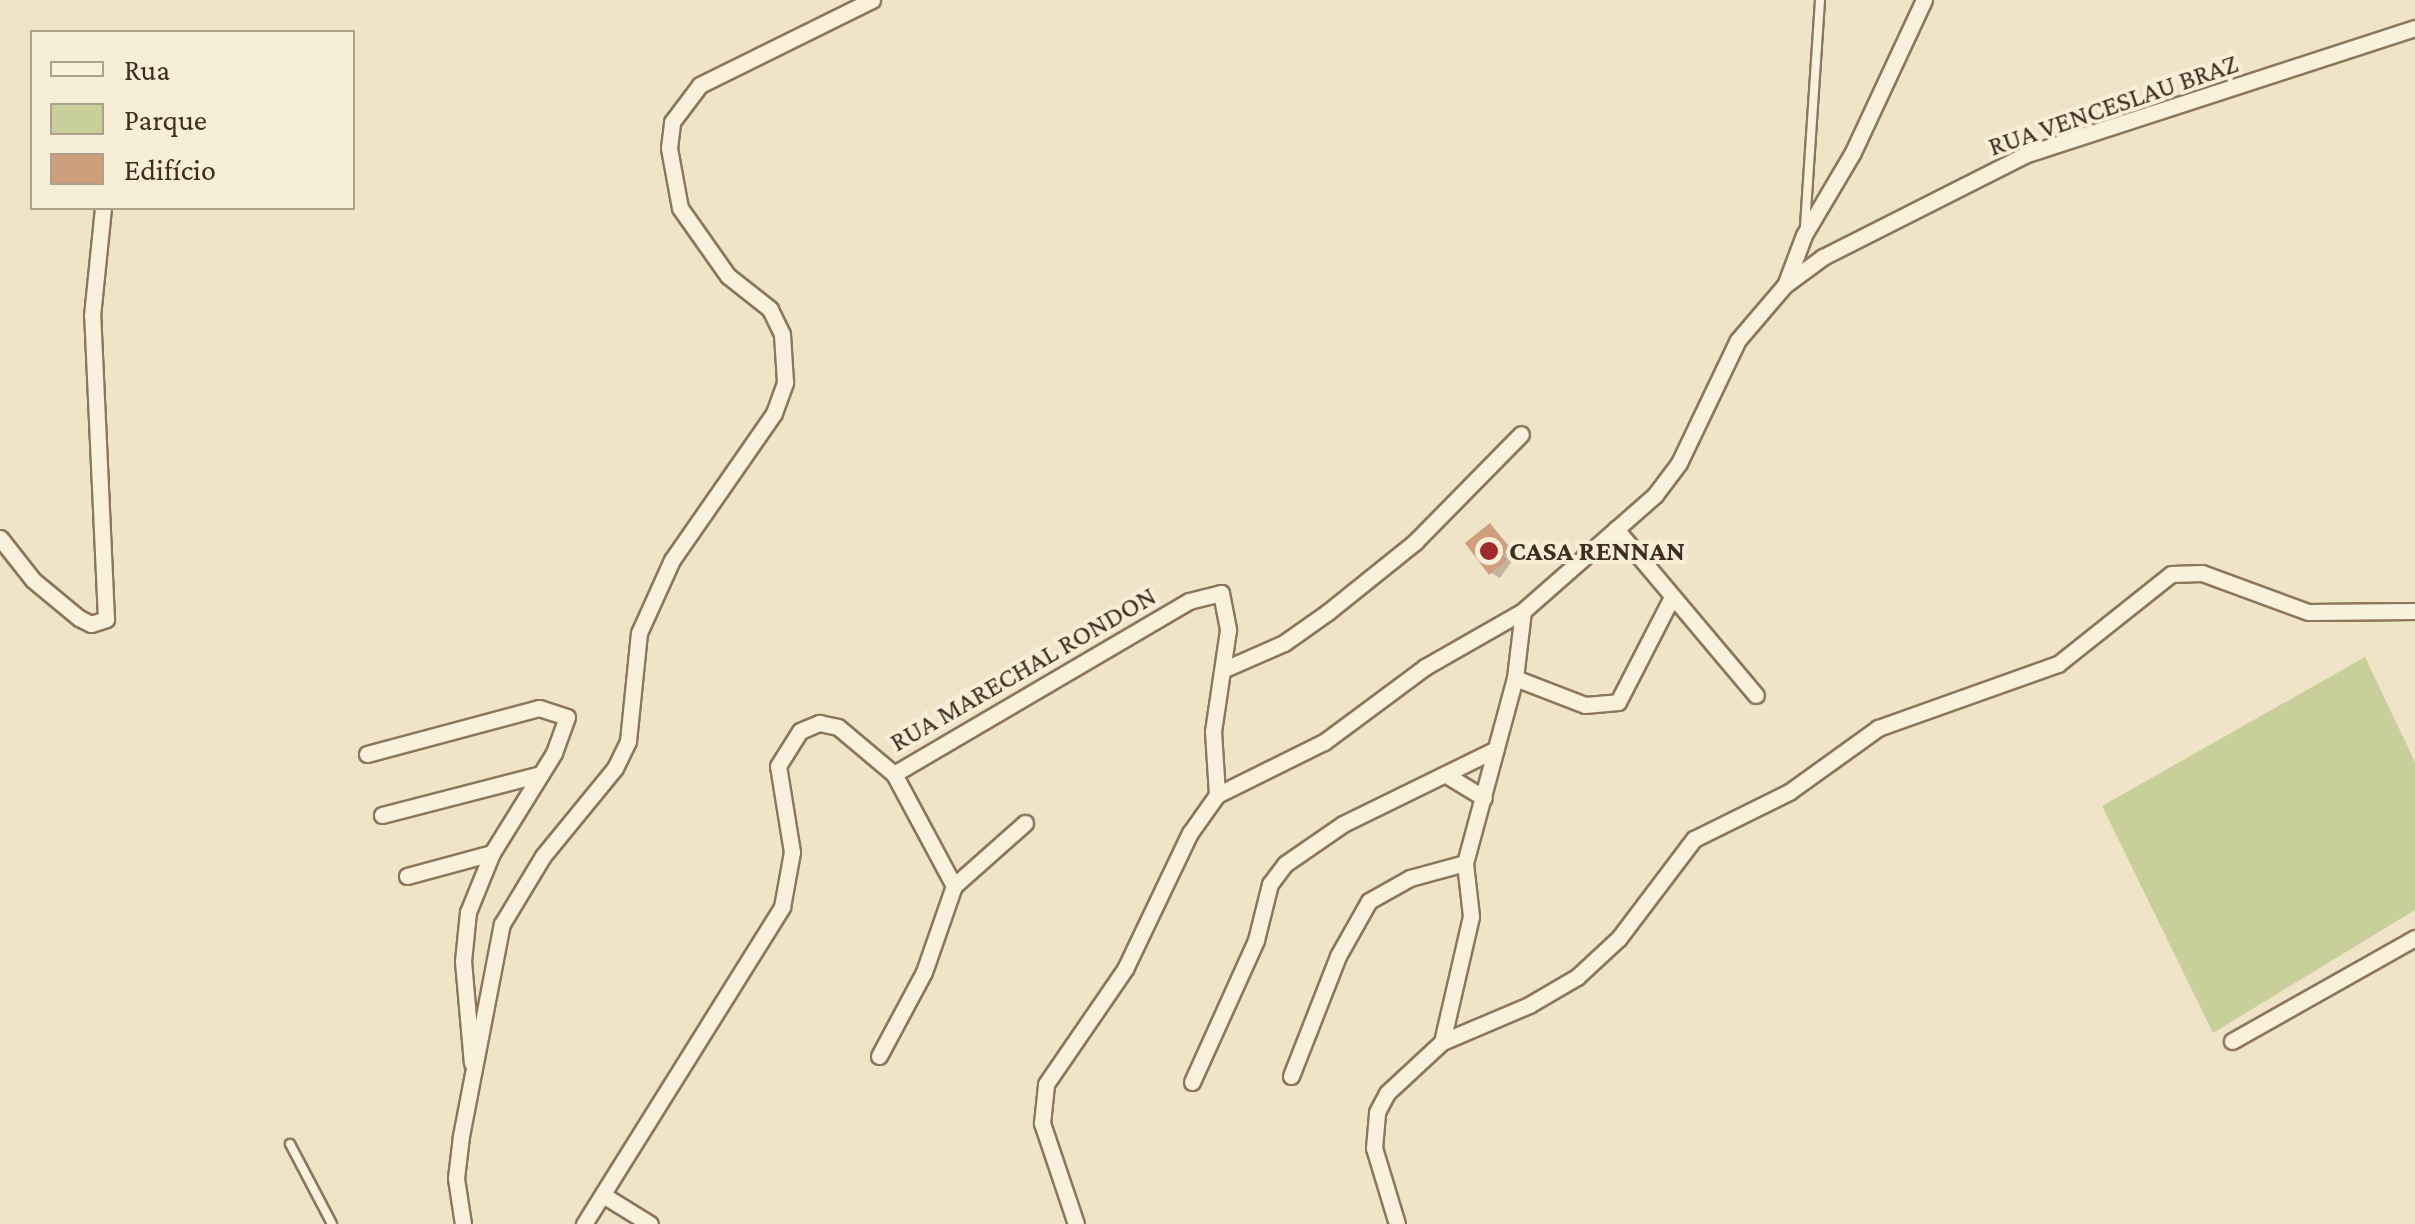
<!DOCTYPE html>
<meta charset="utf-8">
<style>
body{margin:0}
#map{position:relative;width:2415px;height:1224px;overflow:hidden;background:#f0e4c8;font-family:"Crimson Pro",serif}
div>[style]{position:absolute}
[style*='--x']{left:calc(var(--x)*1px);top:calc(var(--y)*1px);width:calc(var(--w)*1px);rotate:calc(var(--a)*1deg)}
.green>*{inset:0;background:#c9cf9b}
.shadow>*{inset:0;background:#0003}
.building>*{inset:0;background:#cf9f7d}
.roads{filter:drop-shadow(2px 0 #8d765c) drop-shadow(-2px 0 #8d765c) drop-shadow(0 2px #8d765c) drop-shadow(0 -2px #8d765c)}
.service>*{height:8px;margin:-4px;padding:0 4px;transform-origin:4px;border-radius:4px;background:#faf1dc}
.minor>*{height:15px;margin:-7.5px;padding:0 7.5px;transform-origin:7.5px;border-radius:7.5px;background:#faf1dc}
.dots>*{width:28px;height:28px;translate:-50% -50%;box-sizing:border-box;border:5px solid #f7eed8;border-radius:50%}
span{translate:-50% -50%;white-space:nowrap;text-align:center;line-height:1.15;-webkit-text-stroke:8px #f7eed8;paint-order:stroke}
.street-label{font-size:28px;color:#3d2e20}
.poi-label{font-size:28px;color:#3d2e20;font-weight:700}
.left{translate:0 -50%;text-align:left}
.legend{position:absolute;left:30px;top:30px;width:325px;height:180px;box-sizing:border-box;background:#f7eed8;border:2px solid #ada18e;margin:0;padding:12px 18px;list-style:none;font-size:30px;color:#3d2e20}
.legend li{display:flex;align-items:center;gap:20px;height:50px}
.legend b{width:50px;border:2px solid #ada18e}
</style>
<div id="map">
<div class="green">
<i style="clip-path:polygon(2365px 657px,2415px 762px,2415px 910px,2213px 1033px,2102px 806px)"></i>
</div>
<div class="shadow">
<i style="clip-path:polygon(1490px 526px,1517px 554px,1500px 578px,1491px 573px)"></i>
</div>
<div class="building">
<i style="clip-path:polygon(1490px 523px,1510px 548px,1502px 554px,1507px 560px,1489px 575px,1465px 543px)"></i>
</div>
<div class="roads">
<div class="service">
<i style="--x:1805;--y:226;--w:226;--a:-86.2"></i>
<i style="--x:290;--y:1144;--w:90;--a:62.3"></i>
</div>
<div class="minor">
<i style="--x:1786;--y:283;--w:51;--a:-69.4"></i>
<i style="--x:1804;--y:235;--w:96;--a:-59.4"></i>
<i style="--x:1853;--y:152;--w:168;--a:-65"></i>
<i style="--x:1616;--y:529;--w:217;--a:49.9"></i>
<i style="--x:0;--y:538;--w:53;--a:51.8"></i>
<i style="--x:33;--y:580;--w:60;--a:39.6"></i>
<i style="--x:79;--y:618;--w:13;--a:27"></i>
<i style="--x:91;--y:624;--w:16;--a:-18"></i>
<i style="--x:106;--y:619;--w:303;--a:-92.6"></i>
<i style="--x:92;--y:316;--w:109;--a:-84.2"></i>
<i style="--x:1227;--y:668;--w:62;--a:-23.7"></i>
<i style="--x:1284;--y:643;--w:54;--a:-35.2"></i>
<i style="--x:1328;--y:612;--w:112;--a:-38.8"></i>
<i style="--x:1415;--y:542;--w:151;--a:-45.5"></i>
<i style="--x:1515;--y:678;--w:75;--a:21.1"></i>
<i style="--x:1585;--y:705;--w:33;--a:-5"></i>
<i style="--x:1618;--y:702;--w:116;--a:-62.8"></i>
<i style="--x:367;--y:754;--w:178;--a:-15"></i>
<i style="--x:539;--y:708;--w:29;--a:18"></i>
<i style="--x:567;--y:717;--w:38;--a:110"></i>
<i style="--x:554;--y:753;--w:118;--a:121.8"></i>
<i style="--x:492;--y:853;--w:64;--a:112.1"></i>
<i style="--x:468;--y:912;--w:49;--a:95.8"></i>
<i style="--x:463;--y:961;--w:102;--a:85"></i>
<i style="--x:894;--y:774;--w:127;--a:61.8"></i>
<i style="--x:1448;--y:776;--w:42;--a:31.4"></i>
<i style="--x:382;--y:815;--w:163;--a:-14.5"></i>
<i style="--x:407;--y:876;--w:88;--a:-15.1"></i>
<i style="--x:2232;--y:1041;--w:210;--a:-29.4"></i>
<i style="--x:1442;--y:1042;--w:129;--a:-77"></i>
<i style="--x:1471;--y:916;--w:53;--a:-96.5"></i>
<i style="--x:1465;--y:863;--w:192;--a:-74.9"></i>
<i style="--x:1515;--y:678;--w:67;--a:-83.2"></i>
<i style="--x:879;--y:1056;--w:95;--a:-61.8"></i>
<i style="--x:924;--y:972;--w:91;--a:-70.8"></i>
<i style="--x:954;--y:886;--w:95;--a:-41.6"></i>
<i style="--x:1291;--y:1076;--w:129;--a:-68.6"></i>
<i style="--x:1338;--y:956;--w:63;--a:-60.6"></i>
<i style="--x:1369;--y:901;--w:47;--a:-29.3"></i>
<i style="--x:1410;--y:878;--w:57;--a:-15.3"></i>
<i style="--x:1192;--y:1082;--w:156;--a:-65.7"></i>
<i style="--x:1256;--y:940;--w:58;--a:-76"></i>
<i style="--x:1270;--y:884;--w:25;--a:-53"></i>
<i style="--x:1285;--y:864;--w:70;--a:-34.6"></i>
<i style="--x:1343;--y:824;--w:170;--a:-26.1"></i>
<i style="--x:603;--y:1195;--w:55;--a:31.7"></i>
<i style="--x:463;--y:1224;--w:47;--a:-98.7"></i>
<i style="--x:456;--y:1178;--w:42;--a:-83.2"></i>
<i style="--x:461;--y:1136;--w:216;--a:-79.1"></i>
<i style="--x:502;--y:924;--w:79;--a:-58.9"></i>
<i style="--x:543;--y:856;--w:114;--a:-50.7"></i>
<i style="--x:615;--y:768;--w:30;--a:-64"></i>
<i style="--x:628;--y:741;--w:109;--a:-84.2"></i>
<i style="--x:639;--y:633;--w:80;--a:-65.7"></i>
<i style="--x:672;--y:560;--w:179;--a:-55.2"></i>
<i style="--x:774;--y:413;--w:33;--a:-70"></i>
<i style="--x:785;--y:382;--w:48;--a:-93.6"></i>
<i style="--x:782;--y:334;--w:28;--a:-116"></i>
<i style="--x:770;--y:309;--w:53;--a:-141.8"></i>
<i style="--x:728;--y:276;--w:83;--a:-125.2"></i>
<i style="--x:680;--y:208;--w:61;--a:-100.4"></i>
<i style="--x:669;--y:148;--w:26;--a:-83"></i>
<i style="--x:672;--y:122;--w:46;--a:-52.9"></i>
<i style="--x:700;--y:85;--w:192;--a:-26.3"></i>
<i style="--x:584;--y:1224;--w:374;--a:-58"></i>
<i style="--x:782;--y:907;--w:56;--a:-79.7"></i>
<i style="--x:792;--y:852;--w:87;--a:-99.2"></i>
<i style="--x:778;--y:766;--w:41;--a:-57.8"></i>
<i style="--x:800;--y:731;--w:21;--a:-23"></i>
<i style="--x:819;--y:723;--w:19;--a:12"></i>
<i style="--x:838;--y:727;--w:73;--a:40"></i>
<i style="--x:894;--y:774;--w:342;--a:-30.4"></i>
<i style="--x:1189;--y:601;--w:33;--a:-14"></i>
<i style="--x:1221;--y:593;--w:38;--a:79"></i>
<i style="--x:1228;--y:630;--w:102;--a:98.4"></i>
<i style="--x:1213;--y:731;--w:64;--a:86.4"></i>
<i style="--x:1076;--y:1224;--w:107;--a:-108.6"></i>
<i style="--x:1042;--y:1123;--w:39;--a:-84"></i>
<i style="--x:1046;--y:1084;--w:140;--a:-55.5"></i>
<i style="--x:1125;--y:969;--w:151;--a:-64.5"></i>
<i style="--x:1190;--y:833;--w:47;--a:-54.6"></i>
<i style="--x:1217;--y:795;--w:119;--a:-26.4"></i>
<i style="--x:1324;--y:742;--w:126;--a:-36.6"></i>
<i style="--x:1425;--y:667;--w:113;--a:-29.7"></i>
<i style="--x:1523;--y:611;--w:176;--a:-41.3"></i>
<i style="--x:1655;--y:495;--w:40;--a:-53"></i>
<i style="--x:1679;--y:463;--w:136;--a:-64.4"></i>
<i style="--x:1738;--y:340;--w:72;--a:-49.5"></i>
<i style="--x:1785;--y:285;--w:47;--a:-36.4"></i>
<i style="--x:1823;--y:257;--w:229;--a:-26.8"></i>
<i style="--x:2027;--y:154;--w:408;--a:-18"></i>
<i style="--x:1397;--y:1224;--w:79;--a:-106.8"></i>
<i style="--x:1374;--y:1148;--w:36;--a:-85"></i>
<i style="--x:1377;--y:1112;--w:21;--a:-62"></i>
<i style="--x:1387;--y:1093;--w:75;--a:-42.8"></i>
<i style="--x:1442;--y:1042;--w:95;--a:-23"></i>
<i style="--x:1529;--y:1005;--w:56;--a:-30.3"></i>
<i style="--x:1577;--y:977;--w:57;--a:-42.9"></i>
<i style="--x:1619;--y:938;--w:124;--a:-52.9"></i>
<i style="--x:1694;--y:839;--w:106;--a:-26.3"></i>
<i style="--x:1789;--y:792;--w:110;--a:-35.7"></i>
<i style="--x:1878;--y:728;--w:191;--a:-19.6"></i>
<i style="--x:2058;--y:664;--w:144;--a:-38.5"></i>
<i style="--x:2171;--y:574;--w:31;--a:-2"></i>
<i style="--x:2202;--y:573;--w:113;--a:20.2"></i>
<i style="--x:2308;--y:612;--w:107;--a:-0.5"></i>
</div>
</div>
<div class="dots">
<i style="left:1489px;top:551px;background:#9e2a2b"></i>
</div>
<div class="street-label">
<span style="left:2113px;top:105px;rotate:-19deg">RUA VENCESLAU BRAZ</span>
<span style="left:1023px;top:669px;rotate:-30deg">RUA MARECHAL RONDON</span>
</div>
<div class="poi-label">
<span class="left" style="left:1509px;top:551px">CASA RENNAN</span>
</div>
<ul class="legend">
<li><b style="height:12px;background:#faf1dc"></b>Rua</li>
<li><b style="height:28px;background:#c9cf9b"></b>Parque</li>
<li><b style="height:28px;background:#cf9f7d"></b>Edifício</li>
</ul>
</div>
